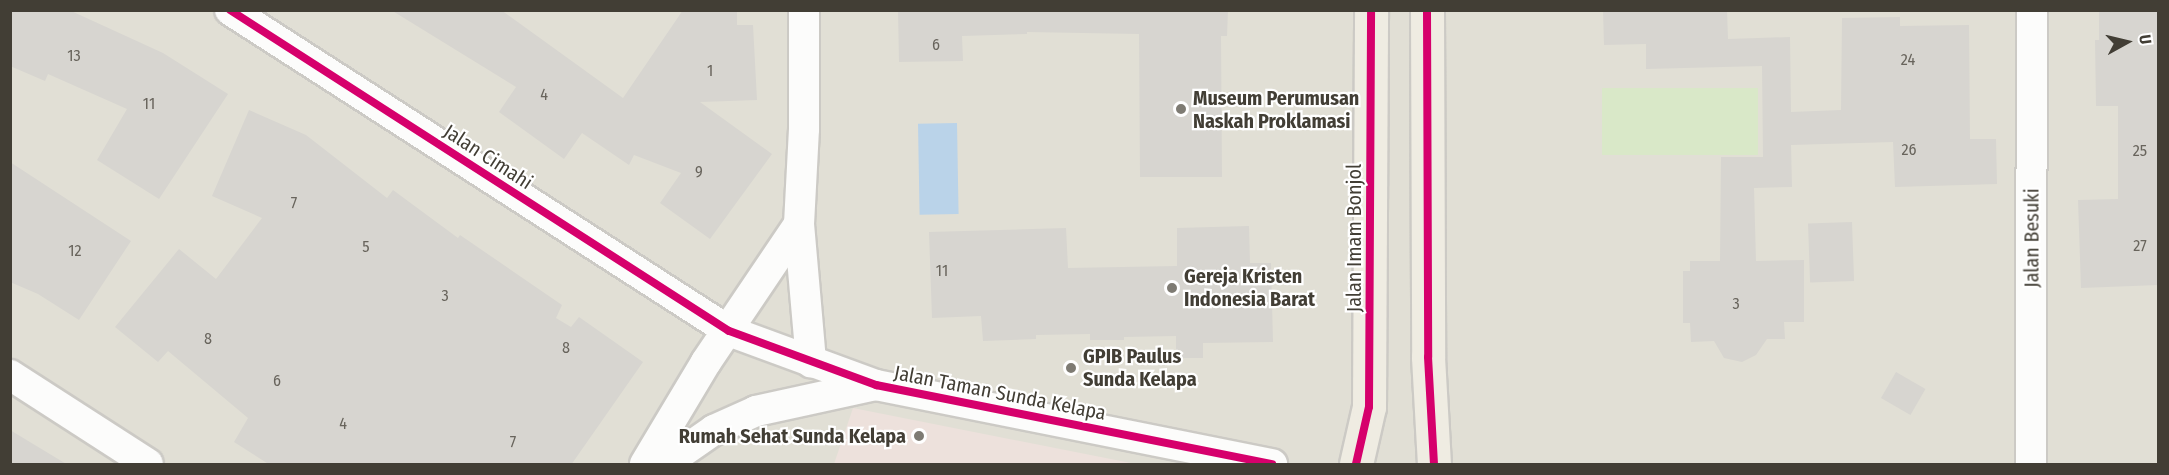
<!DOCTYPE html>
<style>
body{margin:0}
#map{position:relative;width:2169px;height:475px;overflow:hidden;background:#eeede7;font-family:"Fira Sans Condensed",sans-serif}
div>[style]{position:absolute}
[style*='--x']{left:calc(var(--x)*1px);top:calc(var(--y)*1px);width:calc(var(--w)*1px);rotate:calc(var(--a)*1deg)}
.residential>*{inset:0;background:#e1dfd5;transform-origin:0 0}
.medical>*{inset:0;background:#ede1dc}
.green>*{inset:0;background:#d9e8c8;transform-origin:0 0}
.water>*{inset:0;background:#bad3e9;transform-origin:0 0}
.building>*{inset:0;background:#d7d5d0;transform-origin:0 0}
.roads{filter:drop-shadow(2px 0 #cccac5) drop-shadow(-2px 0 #cccac5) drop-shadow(0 2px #cccac5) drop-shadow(0 -2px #cccac5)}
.minor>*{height:30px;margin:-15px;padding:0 15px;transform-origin:15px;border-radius:15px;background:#fcfcfb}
.major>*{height:33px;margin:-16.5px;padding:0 16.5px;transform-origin:16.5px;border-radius:16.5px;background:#efece2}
.cycleway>*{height:8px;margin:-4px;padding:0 4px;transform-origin:4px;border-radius:4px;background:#d6006c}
.dots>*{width:16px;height:16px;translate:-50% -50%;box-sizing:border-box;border:3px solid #fff;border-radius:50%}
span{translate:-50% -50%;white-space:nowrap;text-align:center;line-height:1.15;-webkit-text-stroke:4.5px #fff;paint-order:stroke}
.number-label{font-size:16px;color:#68645c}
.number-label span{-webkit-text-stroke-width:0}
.poi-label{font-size:20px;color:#423e35;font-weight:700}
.left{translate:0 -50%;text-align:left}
.right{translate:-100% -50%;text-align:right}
.street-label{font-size:20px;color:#423e35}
.frame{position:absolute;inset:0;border:12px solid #423e35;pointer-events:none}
.north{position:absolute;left:2097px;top:12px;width:60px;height:60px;-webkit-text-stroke:4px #fff;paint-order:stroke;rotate:82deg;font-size:16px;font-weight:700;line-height:24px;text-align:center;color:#423e35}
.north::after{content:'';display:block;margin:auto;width:21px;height:27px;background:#423e35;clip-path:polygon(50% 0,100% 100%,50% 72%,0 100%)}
</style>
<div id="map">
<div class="residential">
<i style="left:11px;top:11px;width:2147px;height:453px"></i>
</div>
<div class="medical">
<i style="clip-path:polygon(853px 408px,1136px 464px,834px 464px)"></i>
</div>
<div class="green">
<i style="left:1758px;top:88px;width:67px;height:156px;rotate:90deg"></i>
</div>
<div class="water">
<i style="left:957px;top:123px;width:91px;height:39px;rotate:89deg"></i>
</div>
<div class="building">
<i style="clip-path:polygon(10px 10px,69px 10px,163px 53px,228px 94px,159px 199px,97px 160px,127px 109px,48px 74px,45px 81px,10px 66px)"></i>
<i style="clip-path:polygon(391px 10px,501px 10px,623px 98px,683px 10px,737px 10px,737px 25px,753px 25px,757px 100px,700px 102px,772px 154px,710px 239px,660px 203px,681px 173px,634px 155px,629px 165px,582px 133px,564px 159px,499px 112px,516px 87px)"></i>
<i style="clip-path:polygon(898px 10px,1228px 10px,1227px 36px,1221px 36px,1222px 177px,1140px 177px,1139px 34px,1027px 32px,1027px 34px,962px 36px,963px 61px,899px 62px)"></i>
<i style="clip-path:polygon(1603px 10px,1727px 10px,1728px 39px,1790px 37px,1791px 112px,1841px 110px,1842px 18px,1900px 17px,1900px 26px,1969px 25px,1970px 139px,1996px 139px,1997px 184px,1895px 187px,1893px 142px,1791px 145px,1792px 187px,1754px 188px,1756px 261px,1804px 260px,1804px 322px,1784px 322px,1785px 339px,1767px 339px,1756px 355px,1742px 362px,1724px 358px,1714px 341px,1691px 342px,1690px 323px,1683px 323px,1683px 271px,1690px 271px,1690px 261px,1720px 261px,1721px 157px,1763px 157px,1762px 66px,1646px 69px,1646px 44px,1604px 45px)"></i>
<i style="clip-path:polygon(2099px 10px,2158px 10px,2158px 285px,2081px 288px,2078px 200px,2118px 199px,2118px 106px,2096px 106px,2095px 40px,2099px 40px)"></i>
<i style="clip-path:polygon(249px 110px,306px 135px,387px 198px,393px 190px,458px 238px,460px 235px,562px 305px,556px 318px,571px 327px,579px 317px,643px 362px,571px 465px,270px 465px,234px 442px,248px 418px,168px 351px,158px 362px,115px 327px,179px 249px,216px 279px,262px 218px,212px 196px)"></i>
<i style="clip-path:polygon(10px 162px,131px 241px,79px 320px,38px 294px,10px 282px)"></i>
<i style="left:1852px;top:222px;width:59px;height:44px;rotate:88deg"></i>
<i style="clip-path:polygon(1249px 226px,1250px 263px,1271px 263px,1273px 342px,1203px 343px,1203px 358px,1176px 358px,1176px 336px,1124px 337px,1124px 340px,1090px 340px,1090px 334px,1036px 335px,1036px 339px,983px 341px,981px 316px,932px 318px,929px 232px,1066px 228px,1068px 268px,1177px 266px,1177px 228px)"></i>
<i style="left:1896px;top:372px;width:34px;height:30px;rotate:30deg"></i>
<i style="clip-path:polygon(10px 430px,68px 465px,10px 465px)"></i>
</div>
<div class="roads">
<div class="minor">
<i style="--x:230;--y:10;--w:593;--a:32.75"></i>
<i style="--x:729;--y:331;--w:157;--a:20.2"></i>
<i style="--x:876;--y:385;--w:404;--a:11.3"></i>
<i style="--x:804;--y:10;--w:119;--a:90"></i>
<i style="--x:804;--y:129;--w:95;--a:93"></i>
<i style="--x:799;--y:224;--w:139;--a:85"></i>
<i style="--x:10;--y:375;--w:164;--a:32.8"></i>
<i style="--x:645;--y:464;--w:119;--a:-59.1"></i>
<i style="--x:706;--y:362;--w:166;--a:-56"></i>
<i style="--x:665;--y:464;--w:60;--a:-34.8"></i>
<i style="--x:714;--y:430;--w:46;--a:-24.3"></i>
<i style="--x:756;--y:411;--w:122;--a:-12.3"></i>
<i style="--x:2031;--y:464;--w:454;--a:-89.9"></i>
</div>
<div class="major">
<i style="--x:1427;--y:10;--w:347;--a:89.8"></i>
<i style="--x:1428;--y:357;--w:107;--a:86.8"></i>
<i style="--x:1356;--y:464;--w:58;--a:-77.2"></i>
<i style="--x:1369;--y:407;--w:397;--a:-89.7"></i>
</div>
</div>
<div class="cycleway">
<i style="--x:230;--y:10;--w:593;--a:32.75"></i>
<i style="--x:729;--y:331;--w:157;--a:20.2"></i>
<i style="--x:876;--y:385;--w:404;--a:11.3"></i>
<i style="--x:1427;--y:10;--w:347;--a:89.8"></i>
<i style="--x:1428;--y:357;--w:107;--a:86.8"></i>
<i style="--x:1356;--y:464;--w:58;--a:-77.2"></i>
<i style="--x:1369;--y:407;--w:397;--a:-89.7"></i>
</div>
<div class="dots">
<i style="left:1181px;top:109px;background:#7e7b73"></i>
<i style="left:1172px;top:288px;background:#7e7b73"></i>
<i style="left:1071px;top:368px;background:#7e7b73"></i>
<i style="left:919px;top:436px;background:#7e7b73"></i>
</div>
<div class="number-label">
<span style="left:936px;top:45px">6</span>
<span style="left:74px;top:56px">13</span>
<span style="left:1908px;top:60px">24</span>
<span style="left:710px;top:71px">1</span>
<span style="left:544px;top:95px">4</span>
<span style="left:149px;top:104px">11</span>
<span style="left:1909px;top:150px">26</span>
<span style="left:2140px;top:151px">25</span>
<span style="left:699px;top:172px">9</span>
<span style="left:294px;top:203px">7</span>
<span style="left:2140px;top:246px">27</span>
<span style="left:366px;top:247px">5</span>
<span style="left:75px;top:251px">12</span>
<span style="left:942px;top:271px">11</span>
<span style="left:445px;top:296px">3</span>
<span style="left:1736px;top:304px">3</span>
<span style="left:208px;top:339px">8</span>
<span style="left:566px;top:348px">8</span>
<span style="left:277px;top:381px">6</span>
<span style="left:343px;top:424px">4</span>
<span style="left:513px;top:442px">7</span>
</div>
<div class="poi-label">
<span class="left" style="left:1193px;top:110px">Museum Perumusan<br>Naskah Proklamasi</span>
<span class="left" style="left:1184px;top:288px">Gereja Kristen<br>Indonesia Barat</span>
<span class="left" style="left:1083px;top:368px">GPIB Paulus<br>Sunda Kelapa</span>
<span class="right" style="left:906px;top:436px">Rumah Sehat Sunda Kelapa</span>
</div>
<div class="street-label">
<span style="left:488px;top:157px;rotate:33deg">Jalan Cimahi</span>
<span style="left:1354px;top:238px;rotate:-90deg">Jalan Imam Bonjol</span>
<span style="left:2032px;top:238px;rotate:-90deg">Jalan Besuki</span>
<span style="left:1000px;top:393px;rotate:11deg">Jalan Taman Sunda Kelapa</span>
</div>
<div class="frame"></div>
<div class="north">U</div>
</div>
